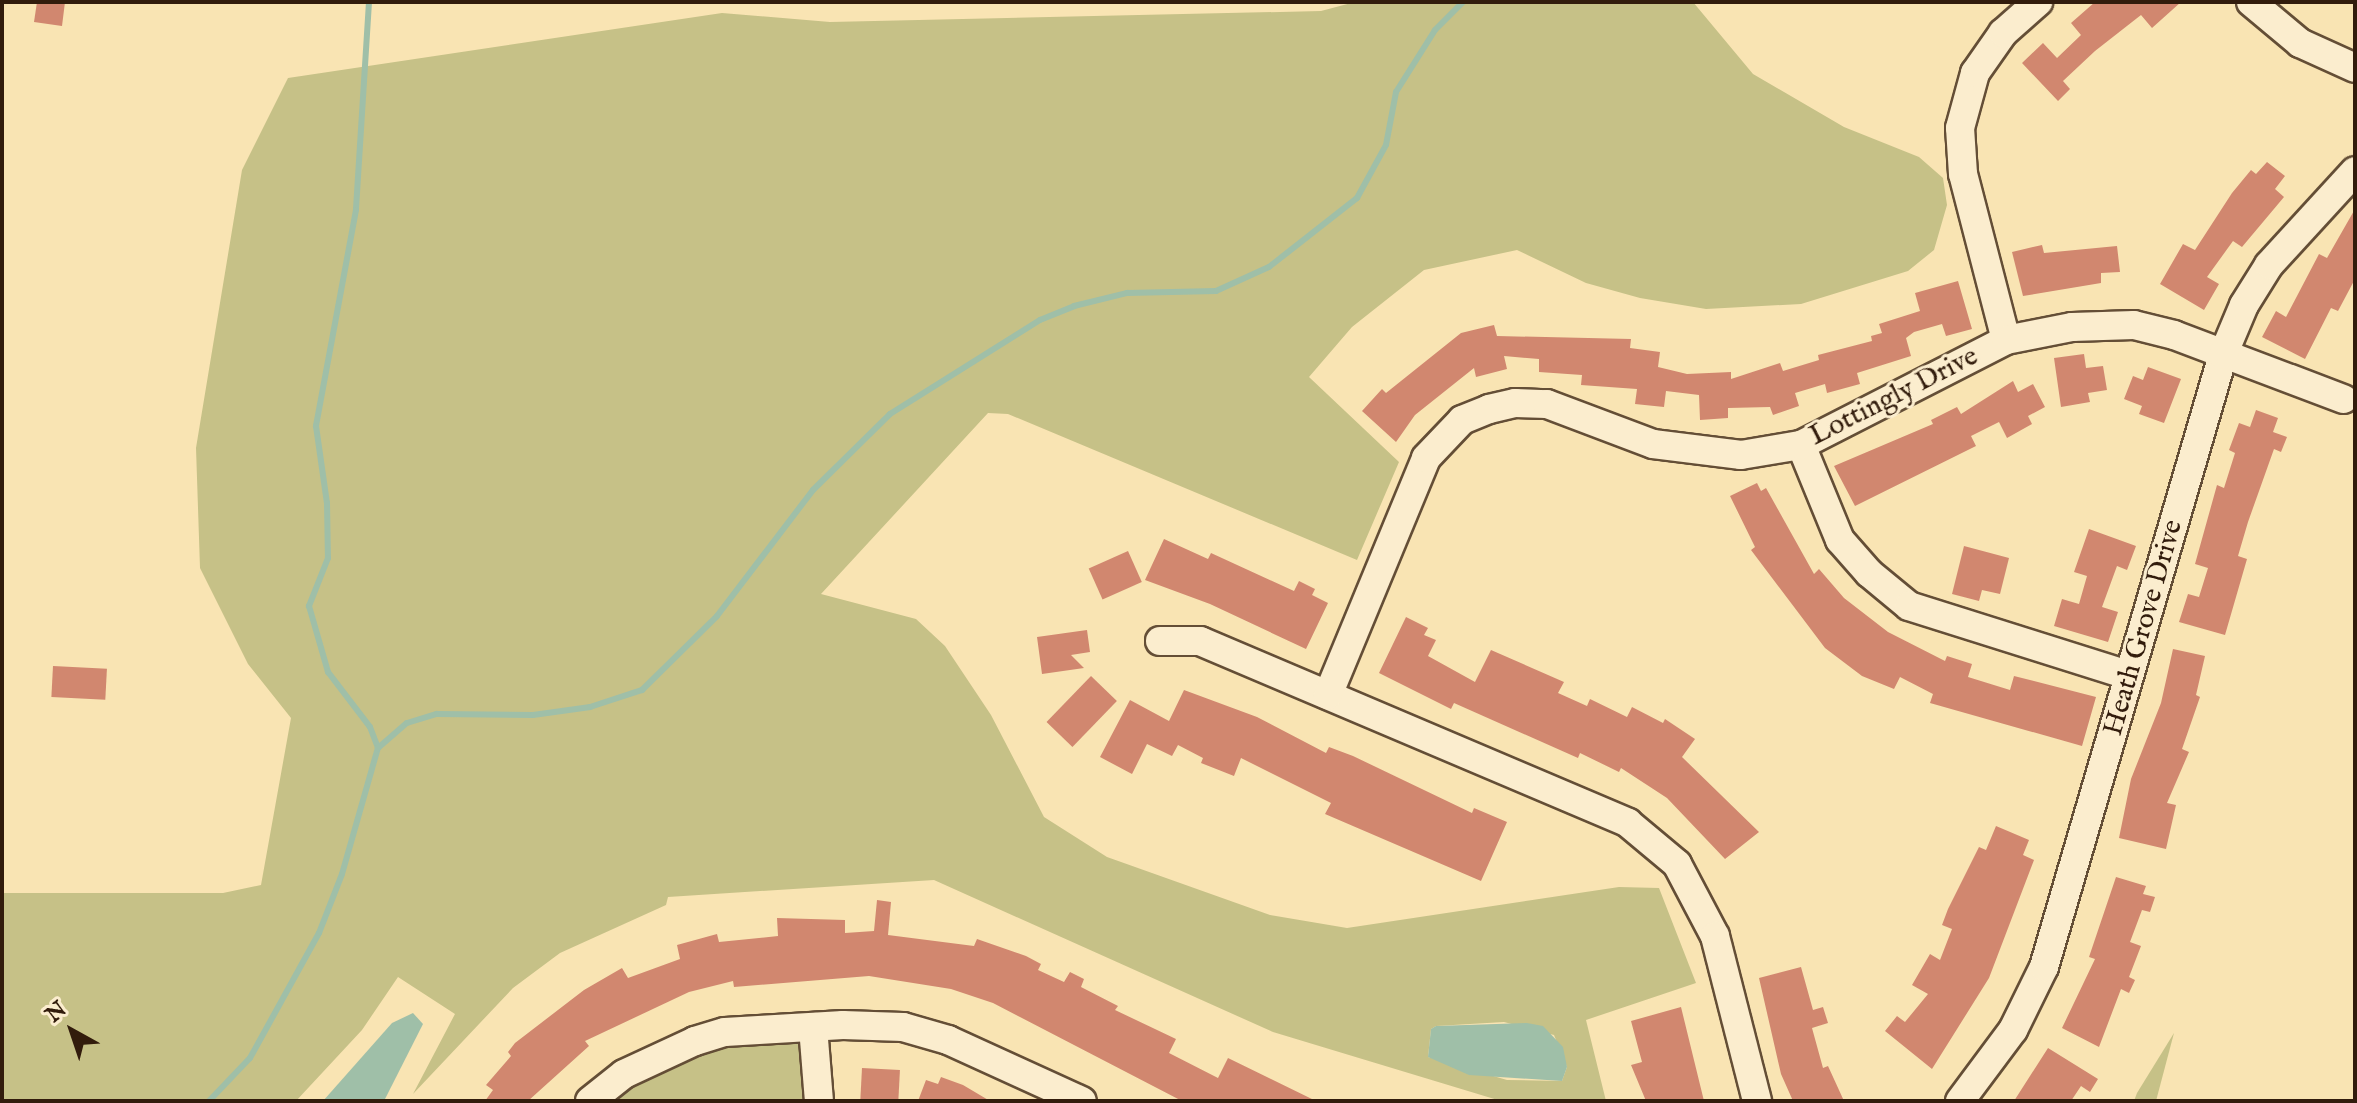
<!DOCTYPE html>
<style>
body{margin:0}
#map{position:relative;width:2357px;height:1103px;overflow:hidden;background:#f9e4b3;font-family:"IM FELL English",serif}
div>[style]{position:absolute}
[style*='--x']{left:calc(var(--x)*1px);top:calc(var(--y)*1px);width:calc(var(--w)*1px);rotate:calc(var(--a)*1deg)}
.green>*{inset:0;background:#c6c187}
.water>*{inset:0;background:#9fbfa8}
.stream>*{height:6px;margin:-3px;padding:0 3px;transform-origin:3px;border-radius:3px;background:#9fbfa8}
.building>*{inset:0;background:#d1876f;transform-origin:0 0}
.roads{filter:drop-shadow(2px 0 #644e36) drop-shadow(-2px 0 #644e36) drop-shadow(0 2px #644e36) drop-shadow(0 -2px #644e36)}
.minor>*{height:28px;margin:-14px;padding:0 14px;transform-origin:14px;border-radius:14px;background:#fbedce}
span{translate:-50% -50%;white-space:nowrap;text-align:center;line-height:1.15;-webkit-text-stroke:6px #fbedce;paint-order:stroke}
.street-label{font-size:28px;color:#321c0c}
.frame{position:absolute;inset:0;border:4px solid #321c0c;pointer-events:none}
.north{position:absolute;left:32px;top:991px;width:80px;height:80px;-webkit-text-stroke:6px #fbedce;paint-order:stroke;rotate:320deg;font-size:22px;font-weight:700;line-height:32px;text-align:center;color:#321c0c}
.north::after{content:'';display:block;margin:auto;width:28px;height:36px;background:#321c0c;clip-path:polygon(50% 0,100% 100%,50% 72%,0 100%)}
</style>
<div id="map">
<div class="green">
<i style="clip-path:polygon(evenodd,1355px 2px,1693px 2px,1753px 74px,1844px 127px,1919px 157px,1943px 178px,1947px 205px,1934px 250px,1908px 271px,1801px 304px,1706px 309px,1640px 298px,1586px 283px,1517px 250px,1424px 270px,1352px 327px,1309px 377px,1399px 462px,1357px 560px,1008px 414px,988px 413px,821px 594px,916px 619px,945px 646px,991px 715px,1044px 817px,1107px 857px,1270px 915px,1347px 928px,1619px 887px,1659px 888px,1696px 983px,1586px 1020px,1606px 1101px,1501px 1101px,1273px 1032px,934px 880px,668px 897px,666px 905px,560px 953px,513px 988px,413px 1094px,455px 1014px,398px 977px,362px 1030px,296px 1101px,2px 1101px,2px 893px,223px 893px,261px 885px,291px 718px,248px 664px,200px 568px,196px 448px,242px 170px,288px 78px,722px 13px,830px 22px,1321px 11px,1355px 2px,1504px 1022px,1554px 1035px,1567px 1067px,1562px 1081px,1507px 1080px,1428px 1057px,1431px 1029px,1436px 1026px,1504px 1022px)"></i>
<i style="clip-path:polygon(813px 1027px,819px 1101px,622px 1101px,609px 1085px,662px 1053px)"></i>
<i style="clip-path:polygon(2174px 1033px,2156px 1101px,2134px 1101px,2137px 1093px)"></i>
</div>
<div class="water">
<i style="clip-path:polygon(413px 1013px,423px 1024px,384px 1101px,323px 1101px,392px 1023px)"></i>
<i style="clip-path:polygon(1527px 1023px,1543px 1026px,1563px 1047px,1567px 1067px,1562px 1081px,1469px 1075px,1428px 1057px,1431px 1029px,1436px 1026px)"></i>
</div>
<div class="stream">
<i style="--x:369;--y:2;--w:208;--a:93.6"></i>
<i style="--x:356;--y:210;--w:220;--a:100.5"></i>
<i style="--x:316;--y:426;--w:78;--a:81.9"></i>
<i style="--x:327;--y:503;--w:55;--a:89"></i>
<i style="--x:328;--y:558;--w:52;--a:111.6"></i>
<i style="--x:309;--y:606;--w:69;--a:73.9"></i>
<i style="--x:328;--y:672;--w:69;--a:52.6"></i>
<i style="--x:370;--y:727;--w:22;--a:69"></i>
<i style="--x:209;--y:1101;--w:59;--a:-46.4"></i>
<i style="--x:250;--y:1058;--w:143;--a:-61.1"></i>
<i style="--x:319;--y:933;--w:63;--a:-68.7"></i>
<i style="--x:342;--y:874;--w:131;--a:-74.1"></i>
<i style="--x:378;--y:748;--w:38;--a:-41"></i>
<i style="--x:407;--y:723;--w:31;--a:-17"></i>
<i style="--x:437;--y:714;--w:96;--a:0.6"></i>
<i style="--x:533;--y:715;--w:58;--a:-8"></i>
<i style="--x:590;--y:707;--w:55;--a:-18.1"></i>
<i style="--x:642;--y:690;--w:105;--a:-44.6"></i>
<i style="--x:717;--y:616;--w:158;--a:-52.7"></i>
<i style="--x:813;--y:490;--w:108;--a:-44.6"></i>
<i style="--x:890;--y:414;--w:177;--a:-32.1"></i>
<i style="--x:1040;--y:320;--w:37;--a:-22"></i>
<i style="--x:1074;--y:306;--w:55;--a:-13.8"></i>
<i style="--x:1127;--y:293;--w:89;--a:-1.3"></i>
<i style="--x:1216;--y:291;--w:58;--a:-24.4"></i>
<i style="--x:1269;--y:267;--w:112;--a:-38.1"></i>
<i style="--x:1357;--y:198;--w:60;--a:-61.3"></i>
<i style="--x:1386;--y:145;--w:54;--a:-79.3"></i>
<i style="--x:1396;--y:92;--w:73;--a:-57.8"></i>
<i style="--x:1435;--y:30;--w:40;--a:-45"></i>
</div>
<div class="building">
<i style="clip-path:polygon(37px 2px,65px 2px,62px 26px,34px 22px)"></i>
<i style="clip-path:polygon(2095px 2px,2181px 2px,2152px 28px,2141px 15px,2095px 51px,2063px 81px,2070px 89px,2058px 101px,2022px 63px,2043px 43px,2057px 58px,2081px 35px,2071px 23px)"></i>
<i style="clip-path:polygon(2267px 162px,2285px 176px,2275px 189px,2284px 197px,2242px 247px,2233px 241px,2207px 277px,2219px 284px,2204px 310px,2160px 284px,2183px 244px,2195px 250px,2232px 193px,2251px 170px,2256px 174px)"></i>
<i style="clip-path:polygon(2355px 209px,2355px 279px,2338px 311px,2331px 308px,2305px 359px,2262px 337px,2276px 311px,2286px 317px,2319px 254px,2327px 258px)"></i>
<i style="clip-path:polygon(2042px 245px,2044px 253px,2117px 246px,2120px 272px,2101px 273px,2101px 283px,2023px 296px,2012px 252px)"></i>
<i style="clip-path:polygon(1958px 281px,1972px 329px,1946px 336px,1942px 324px,1914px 332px,1906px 338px,1911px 356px,1857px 373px,1860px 384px,1827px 393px,1825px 384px,1795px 393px,1799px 406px,1773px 415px,1770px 407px,1728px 408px,1728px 418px,1700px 420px,1699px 395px,1666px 391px,1664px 407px,1635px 404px,1637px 389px,1581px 385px,1582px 375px,1539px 372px,1539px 359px,1504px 356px,1507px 369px,1476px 377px,1474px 368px,1415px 415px,1396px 442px,1362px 411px,1382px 389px,1386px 393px,1461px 333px,1494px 325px,1497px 336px,1631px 339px,1630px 348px,1660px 352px,1658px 367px,1687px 374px,1731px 372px,1731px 379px,1780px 363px,1783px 371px,1819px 360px,1818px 355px,1872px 341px,1871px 336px,1882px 333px,1879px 324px,1920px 311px,1915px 293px)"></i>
<i style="clip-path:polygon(2084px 354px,2086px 368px,2103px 366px,2107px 390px,2088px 393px,2090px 402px,2061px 407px,2054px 358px)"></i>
<i style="clip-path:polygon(2148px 367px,2181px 379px,2164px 423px,2139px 414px,2142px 406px,2124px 399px,2133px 376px,2143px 380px)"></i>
<i style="clip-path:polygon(2013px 381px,2018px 392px,2033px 384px,2045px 407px,2028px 416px,2032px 424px,2007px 438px,1999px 422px,1971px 436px,1976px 446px,1855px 506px,1834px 466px,1933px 424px,1931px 420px,1957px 407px,1961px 414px)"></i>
<i style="clip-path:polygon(2256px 410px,2278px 418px,2273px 432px,2287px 437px,2281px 452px,2274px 449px,2248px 522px,2238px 556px,2247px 559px,2225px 635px,2179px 622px,2188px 594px,2199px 597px,2208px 568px,2195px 564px,2217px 485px,2224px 488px,2235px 453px,2229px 450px,2239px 423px,2250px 427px)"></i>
<i style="clip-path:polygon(1757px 483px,1761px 491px,1766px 488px,1814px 574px,1819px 569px,1844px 598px,1888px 632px,1945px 661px,1947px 656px,1972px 664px,1968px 677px,2010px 690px,2014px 676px,2096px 697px,2082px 746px,1930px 703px,1933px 694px,1900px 677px,1894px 689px,1862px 676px,1825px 648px,1751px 550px,1755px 547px,1730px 496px)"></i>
<i style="clip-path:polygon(2089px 529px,2136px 546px,2127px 570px,2117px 566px,2102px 607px,2118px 612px,2108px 642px,2054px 626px,2062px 599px,2079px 604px,2087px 576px,2074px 572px)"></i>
<i style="clip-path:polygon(1164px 539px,1208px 559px,1211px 553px,1294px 591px,1299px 581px,1315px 589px,1312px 595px,1328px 603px,1306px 649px,1210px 604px,1145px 580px)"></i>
<i style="clip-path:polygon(1964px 546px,2009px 558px,2000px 594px,1982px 590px,1979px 601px,1952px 594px)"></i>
<i style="left:1128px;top:551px;width:34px;height:43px;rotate:66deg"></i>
<i style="clip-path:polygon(1406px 617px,1428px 628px,1424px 635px,1436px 640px,1428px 656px,1475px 682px,1491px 650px,1564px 682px,1558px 693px,1587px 706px,1590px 699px,1627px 717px,1632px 707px,1663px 723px,1665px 719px,1695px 739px,1682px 757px,1759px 832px,1725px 859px,1667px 798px,1621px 768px,1619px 772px,1580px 753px,1578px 758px,1454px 703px,1451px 709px,1379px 673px)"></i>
<i style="clip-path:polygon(1087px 630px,1090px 652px,1071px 655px,1084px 668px,1042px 674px,1037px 637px)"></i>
<i style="clip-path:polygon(2173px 649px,2205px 656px,2196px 695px,2200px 697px,2182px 749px,2189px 752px,2167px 803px,2176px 805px,2166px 849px,2119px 838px,2131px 779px,2161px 703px)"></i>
<i style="left:53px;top:666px;width:54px;height:31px;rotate:3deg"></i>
<i style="left:1091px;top:676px;width:36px;height:64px;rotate:44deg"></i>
<i style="clip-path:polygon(1184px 690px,1257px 717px,1326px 753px,1329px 747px,1353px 756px,1472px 813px,1474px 808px,1507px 822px,1481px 881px,1325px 814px,1331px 803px,1241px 758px,1234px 776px,1201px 763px,1203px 758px,1178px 745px,1172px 756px,1147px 744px,1132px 774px,1100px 757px,1130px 700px,1169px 721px)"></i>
<i style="clip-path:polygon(1996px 826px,2029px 840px,2023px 855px,2034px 860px,1989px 978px,1932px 1069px,1885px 1031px,1897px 1016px,1905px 1022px,1928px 994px,1912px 985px,1930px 954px,1940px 960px,1952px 929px,1942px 925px,1948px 909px,1979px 847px,1986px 850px)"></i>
<i style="clip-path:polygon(2116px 877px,2146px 886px,2143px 894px,2155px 897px,2150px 912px,2142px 910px,2130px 942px,2141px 946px,2129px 977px,2135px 980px,2129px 993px,2121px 989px,2099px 1047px,2062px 1028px,2095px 959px,2089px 957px)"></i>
<i style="clip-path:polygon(877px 900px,891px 902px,888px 935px,974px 946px,977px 939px,1026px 956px,1041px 964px,1038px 970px,1064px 982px,1070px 972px,1084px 979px,1081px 987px,1118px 1006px,1115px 1010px,1176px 1039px,1169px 1053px,1218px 1078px,1228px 1058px,1316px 1101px,1182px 1101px,993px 1003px,951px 989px,869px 976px,734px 987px,733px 981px,689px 992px,585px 1041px,589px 1046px,528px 1101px,485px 1101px,493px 1090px,486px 1085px,511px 1056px,508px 1052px,515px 1043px,584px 990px,622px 968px,628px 978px,680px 959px,677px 945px,717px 934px,719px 942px,778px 936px,777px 918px,845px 920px,845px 933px,874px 931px)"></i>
<i style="clip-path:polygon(1801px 967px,1813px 1010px,1823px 1007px,1828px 1023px,1812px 1028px,1823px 1068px,1828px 1066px,1844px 1101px,1793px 1101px,1781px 1074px,1759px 978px)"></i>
<i style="clip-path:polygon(1681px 1007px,1704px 1101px,1646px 1101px,1631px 1065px,1642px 1062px,1631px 1021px)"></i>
<i style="clip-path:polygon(2048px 1048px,2098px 1079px,2090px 1092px,2081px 1086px,2071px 1101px,2014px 1101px)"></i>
<i style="left:862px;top:1068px;width:38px;height:33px;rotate:3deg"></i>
<i style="clip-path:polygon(941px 1077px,963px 1085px,990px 1101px,918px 1101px,926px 1080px,938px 1084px)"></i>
</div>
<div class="roads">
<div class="minor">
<i style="--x:2251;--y:2;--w:64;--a:39.9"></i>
<i style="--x:2300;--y:43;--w:60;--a:24.4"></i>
<i style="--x:2006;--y:340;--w:171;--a:-104.5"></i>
<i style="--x:1963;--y:174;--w:46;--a:-93.7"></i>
<i style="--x:1960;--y:128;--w:57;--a:-74.7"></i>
<i style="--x:1975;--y:73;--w:49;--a:-55"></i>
<i style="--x:2003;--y:33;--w:47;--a:-41.5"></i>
<i style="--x:1801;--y:445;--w:103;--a:67.7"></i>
<i style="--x:1840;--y:540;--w:44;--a:48.7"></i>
<i style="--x:1869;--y:573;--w:52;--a:39.5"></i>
<i style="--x:1909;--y:606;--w:230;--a:17.5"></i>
<i style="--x:1160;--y:641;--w:40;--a:0"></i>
<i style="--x:1200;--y:641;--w:465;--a:23"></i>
<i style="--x:1628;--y:823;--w:64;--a:39.9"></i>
<i style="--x:1677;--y:864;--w:81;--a:62.2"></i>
<i style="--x:1715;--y:936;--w:170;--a:75.7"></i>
<i style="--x:1328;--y:695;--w:256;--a:-67.5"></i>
<i style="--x:1426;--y:458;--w:52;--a:-46.5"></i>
<i style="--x:1462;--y:420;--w:29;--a:-22"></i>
<i style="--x:1489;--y:409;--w:27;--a:-13"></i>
<i style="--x:1515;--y:403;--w:32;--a:2"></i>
<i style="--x:1547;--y:404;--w:113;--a:20.7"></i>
<i style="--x:1653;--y:444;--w:89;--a:7.1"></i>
<i style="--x:1741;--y:455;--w:61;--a:-9.5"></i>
<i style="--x:1801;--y:445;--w:230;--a:-27.1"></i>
<i style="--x:2006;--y:340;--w:67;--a:-11.1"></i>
<i style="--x:2072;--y:327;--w:62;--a:-1.8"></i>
<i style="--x:2134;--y:325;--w:41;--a:14"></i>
<i style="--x:2174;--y:335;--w:181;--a:20.7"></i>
<i style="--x:813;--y:1027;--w:74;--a:85.4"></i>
<i style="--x:590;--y:1101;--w:43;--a:-38.5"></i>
<i style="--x:624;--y:1074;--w:78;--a:-24.9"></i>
<i style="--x:695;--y:1041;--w:31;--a:-17"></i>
<i style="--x:725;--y:1032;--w:118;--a:-3.4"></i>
<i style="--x:843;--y:1025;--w:60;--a:1.9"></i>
<i style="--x:903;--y:1027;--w:47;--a:16.1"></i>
<i style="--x:948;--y:1040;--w:147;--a:24.5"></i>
<i style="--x:1960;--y:1101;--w:89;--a:-53.3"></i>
<i style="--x:2013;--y:1030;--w:70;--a:-63.8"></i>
<i style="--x:2044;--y:967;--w:638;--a:-73.7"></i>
<i style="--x:2223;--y:355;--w:54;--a:-67.2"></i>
<i style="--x:2244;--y:305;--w:47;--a:-58"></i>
<i style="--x:2269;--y:265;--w:127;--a:-47.5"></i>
</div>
</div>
<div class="street-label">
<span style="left:1894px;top:397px;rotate:-27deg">Lottingly Drive</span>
<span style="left:2144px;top:628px;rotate:-74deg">Heath Grove Drive</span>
</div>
<div class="frame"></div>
<div class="north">N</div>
</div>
